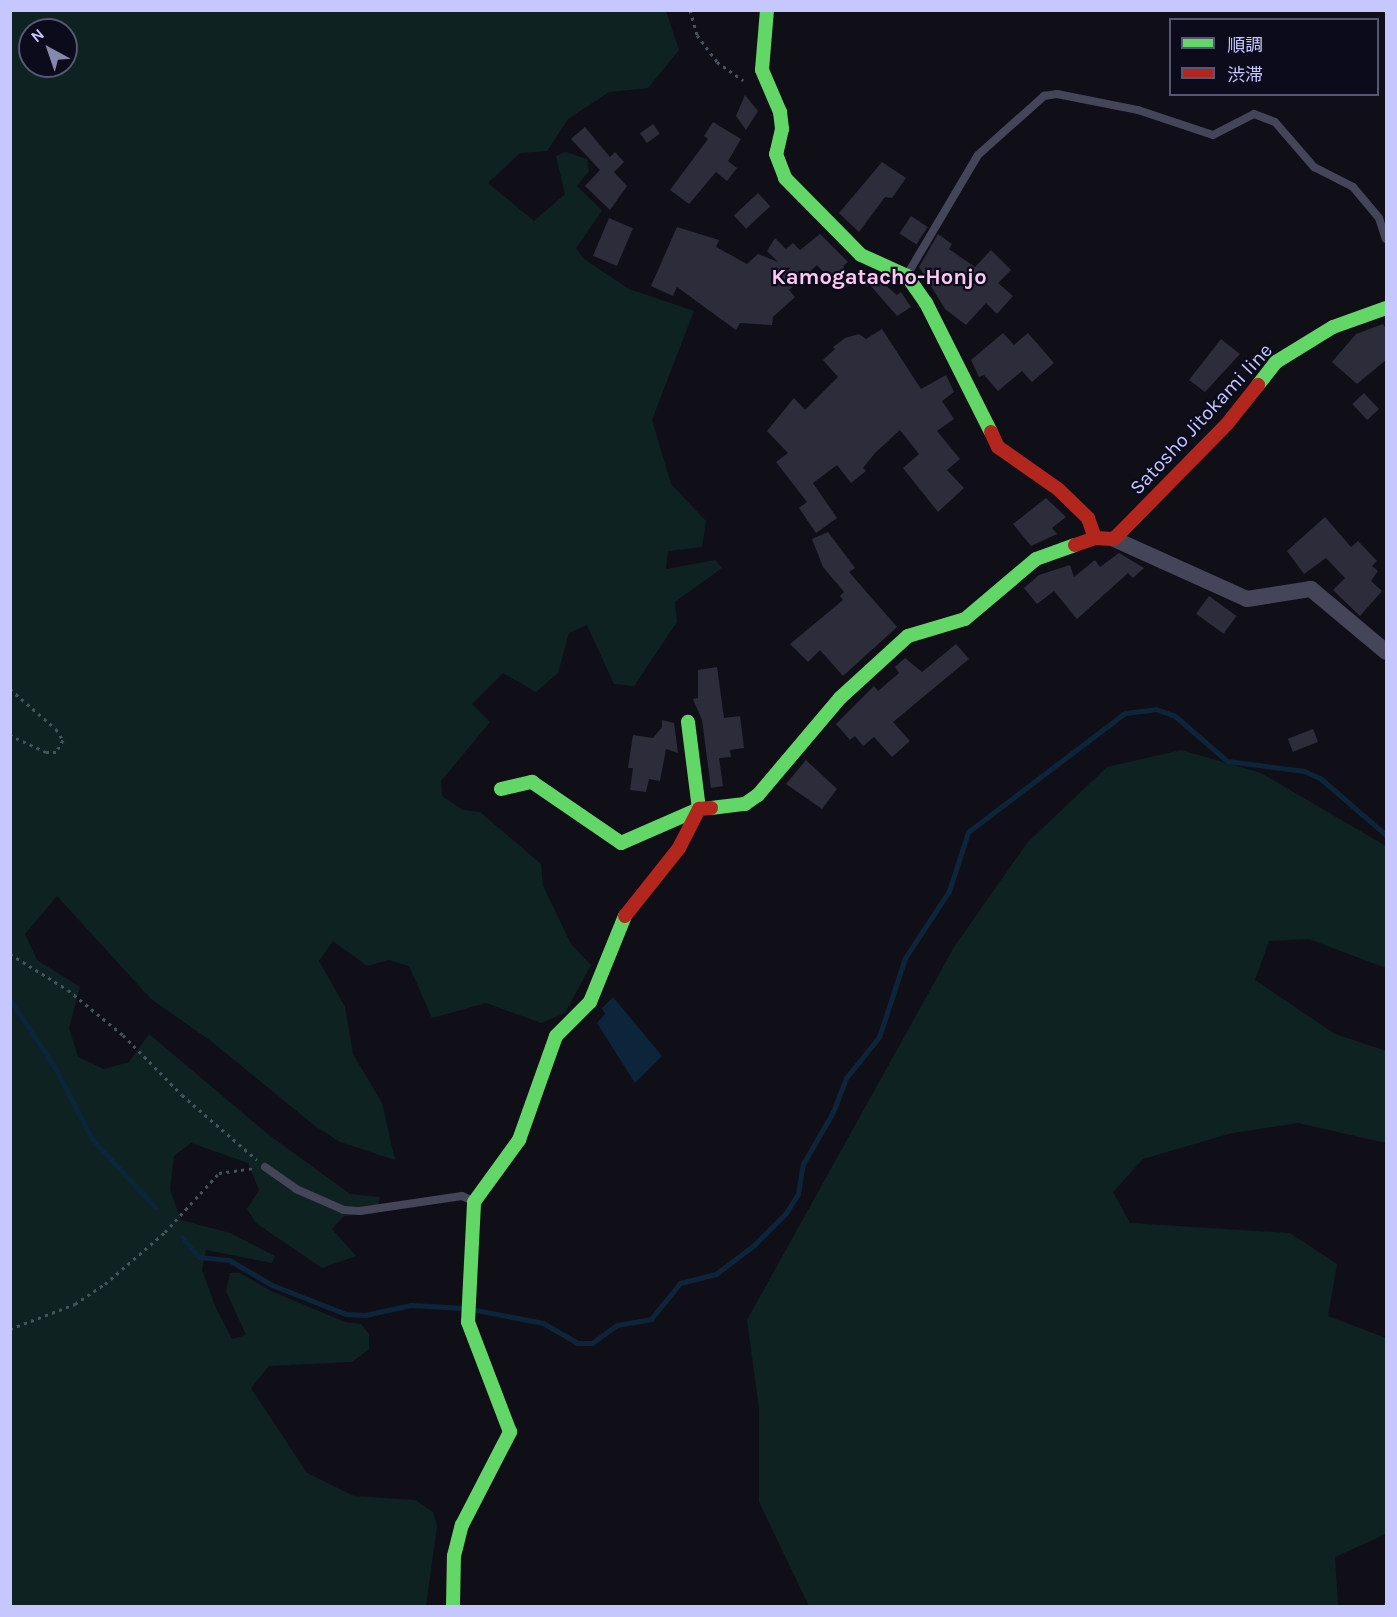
<!DOCTYPE html>
<meta charset="utf-8">
<style>
body{margin:0}
#map{position:relative;width:1397px;height:1617px;overflow:hidden;background:#100f18;font-family:Karla,"Noto Sans JP",sans-serif}
div>[style]{position:absolute}
[style*='--x']{left:calc(var(--x)*1px);top:calc(var(--y)*1px);width:calc(var(--w)*1px);rotate:calc(var(--a)*1deg)}
.green>*{inset:0;background:#0e2221}
.water>*{inset:0;background:#0c253b}
.stream>*{height:5px;margin:-2.5px;padding:0 2.5px;transform-origin:2.5px;border-radius:2.5px;background:#0c253b}
.building>*{inset:0;background:#2c2c3b;transform-origin:0 0}
.path>*{height:3px;margin-top:-1.5px;transform-origin:0;background:repeating-linear-gradient(90deg,#44545e 0 3px,transparent 0 7.5px)}
.lane>*{height:8px;margin:-4px;padding:0 4px;transform-origin:4px;border-radius:4px;background:#444559}
.street>*{height:16px;margin:-8px;padding:0 8px;transform-origin:8px;border-radius:8px;background:#444559}
.fast>*{height:14px;margin:-7px;padding:0 7px;transform-origin:7px;border-radius:7px;background:#63d668}
.jam>*{height:14px;margin:-7px;padding:0 7px;transform-origin:7px;border-radius:7px;background:#b3261e}
span{translate:-50% -50%;white-space:nowrap;text-align:center;line-height:1.15;-webkit-text-stroke:4.5px #0c0b1c;paint-order:stroke}
.street-label{font-size:20px;color:#c6c7fe}
.quarter-label{font-size:22px;color:#fec8f2;font-weight:700}
.frame{position:absolute;inset:0;border:12px solid #c6c7fe;pointer-events:none}
.legend{position:absolute;left:1169px;top:18px;width:210px;height:78px;box-sizing:border-box;background:#0c0b1c;border:2px solid #565676;margin:0;padding:8px 10px;list-style:none;font-size:18px;color:#c6c7fe}
.legend li{display:flex;align-items:center;gap:12px;height:30px}
.legend b{width:30px;border:2px solid #565676}
.north{position:absolute;left:18px;top:18px;width:60px;height:60px;box-sizing:border-box;background:#0c0b1c;border:2px solid #565676;border-radius:50%;rotate:320deg;font-size:16px;font-weight:700;line-height:24px;text-align:center;color:#c6c7fe}
.north::after{content:'';display:block;margin:auto;width:21px;height:27px;background:#8687ae;clip-path:polygon(50% 0,100% 100%,50% 72%,0 100%)}
</style>
<div id="map">
<div class="green">
<i style="clip-path:polygon(evenodd,11px 11px,666px 11px,679px 50px,648px 88px,609px 92px,568px 119px,547px 151px,520px 153px,488px 183px,534px 221px,565px 194px,556px 156px,566px 152px,587px 159px,589px 171px,577px 186px,602px 211px,576px 248px,584px 259px,629px 289px,694px 311px,652px 420px,671px 484px,706px 521px,702px 547px,668px 551px,666px 569px,715px 560px,722px 568px,675px 602px,677px 622px,634px 686px,614px 684px,587px 625px,569px 633px,558px 673px,536px 692px,503px 673px,472px 704px,490px 722px,441px 781px,442px 796px,463px 810px,480px 812px,541px 864px,543px 886px,571px 944px,591px 965px,565px 1013px,541px 1023px,486px 1003px,432px 1018px,409px 966px,389px 960px,367px 966px,333px 941px,319px 961px,345px 1007px,353px 1054px,382px 1103px,395px 1160px,340px 1142px,315px 1126px,211px 1041px,151px 999px,57px 896px,25px 934px,37px 960px,80px 987px,69px 1028px,78px 1057px,104px 1069px,129px 1062px,149px 1034px,269px 1135px,350px 1194px,380px 1197px,376px 1213px,344px 1216px,332px 1229px,356px 1256px,322px 1268px,256px 1223px,247px 1209px,259px 1190px,248px 1163px,191px 1143px,174px 1156px,170px 1190px,181px 1220px,230px 1233px,275px 1256px,272px 1263px,206px 1250px,202px 1270px,215px 1306px,232px 1339px,246px 1335px,226px 1291px,230px 1273px,240px 1273px,271px 1291px,345px 1322px,361px 1324px,369px 1334px,369px 1349px,352px 1362px,269px 1366px,251px 1388px,307px 1473px,354px 1496px,415px 1500px,433px 1512px,437px 1526px,426px 1606px,11px 1606px,11px 11px,30px 30px,66px 30px,66px 66px,30px 66px,30px 30px)"></i>
<i style="clip-path:polygon(1181px 750px,1261px 773px,1386px 846px,1386px 968px,1309px 939px,1269px 941px,1255px 980px,1335px 1034px,1386px 1051px,1386px 1143px,1298px 1123px,1232px 1133px,1143px 1159px,1113px 1192px,1130px 1223px,1290px 1233px,1337px 1264px,1328px 1316px,1386px 1338px,1386px 1534px,1335px 1557px,1338px 1606px,809px 1606px,759px 1502px,759px 1409px,747px 1320px,954px 947px,1027px 843px,1107px 767px)"></i>
</div>
<div class="water">
<i style="clip-path:polygon(613px 997px,662px 1056px,635px 1083px,597px 1023px,605px 1014px,602px 1008px)"></i>
</div>
<div class="stream">
<i style="--x:10;--y:1000;--w:79;--a:56.3"></i>
<i style="--x:54;--y:1066;--w:82;--a:62.5"></i>
<i style="--x:92;--y:1139;--w:93;--a:47.2"></i>
<i style="--x:182;--y:1237;--w:26;--a:50"></i>
<i style="--x:199;--y:1257;--w:30;--a:6"></i>
<i style="--x:229;--y:1260;--w:50;--a:30.2"></i>
<i style="--x:272;--y:1285;--w:79;--a:21.4"></i>
<i style="--x:346;--y:1314;--w:19;--a:3"></i>
<i style="--x:365;--y:1315;--w:47;--a:-12.3"></i>
<i style="--x:411;--y:1305;--w:52;--a:3.3"></i>
<i style="--x:476;--y:1310;--w:68;--a:11"></i>
<i style="--x:543;--y:1323;--w:39;--a:30"></i>
<i style="--x:577;--y:1343;--w:15;--a:0"></i>
<i style="--x:592;--y:1343;--w:31;--a:-36"></i>
<i style="--x:617;--y:1325;--w:35;--a:-10"></i>
<i style="--x:651;--y:1319;--w:46;--a:-51.1"></i>
<i style="--x:680;--y:1283;--w:37;--a:-14"></i>
<i style="--x:716;--y:1274;--w:48;--a:-37.3"></i>
<i style="--x:754;--y:1245;--w:45;--a:-45"></i>
<i style="--x:786;--y:1213;--w:22;--a:-58"></i>
<i style="--x:798;--y:1194;--w:30;--a:-81"></i>
<i style="--x:803;--y:1164;--w:60;--a:-60"></i>
<i style="--x:833;--y:1112;--w:36;--a:-69"></i>
<i style="--x:846;--y:1078;--w:53;--a:-51.2"></i>
<i style="--x:879;--y:1037;--w:83;--a:-71.8"></i>
<i style="--x:905;--y:958;--w:80;--a:-56.7"></i>
<i style="--x:949;--y:891;--w:62;--a:-72.1"></i>
<i style="--x:968;--y:832;--w:197;--a:-37.2"></i>
<i style="--x:1125;--y:713;--w:31;--a:-7"></i>
<i style="--x:1156;--y:709;--w:20;--a:20"></i>
<i style="--x:1175;--y:716;--w:69;--a:40.9"></i>
<i style="--x:1227;--y:761;--w:78;--a:7.4"></i>
<i style="--x:1304;--y:771;--w:17;--a:24"></i>
<i style="--x:1320;--y:778;--w:87;--a:40.8"></i>
</div>
<div class="building">
<i style="clip-path:polygon(745px 95px,758px 111px,746px 130px,736px 116px)"></i>
<i style="clip-path:polygon(713px 122px,741px 139px,728px 161px,737px 168px,727px 181px,716px 172px,689px 204px,670px 190px,708px 139px,704px 136px)"></i>
<i style="left:653px;top:124px;width:12px;height:16px;rotate:55deg"></i>
<i style="clip-path:polygon(585px 127px,610px 157px,615px 152px,624px 162px,614px 172px,627px 186px,610px 210px,585px 186px,600px 170px,571px 139px)"></i>
<i style="clip-path:polygon(882px 162px,906px 178px,892px 198px,885px 197px,859px 232px,839px 213px)"></i>
<i style="left:758px;top:193px;width:18px;height:33px;rotate:47deg"></i>
<i style="left:911px;top:216px;width:20px;height:21px;rotate:33deg"></i>
<i style="left:609px;top:218px;width:26px;height:41px;rotate:23deg"></i>
<i style="clip-path:polygon(677px 227px,719px 240px,716px 247px,747px 264px,758px 254px,778px 262px,767px 251px,775px 238px,786px 249px,793px 243px,800px 250px,820px 234px,848px 262px,843px 266px,854px 281px,841px 291px,817px 265px,789px 290px,795px 297px,773px 317px,772px 325px,740px 323px,736px 330px,677px 287px,673px 296px,651px 286px)"></i>
<i style="clip-path:polygon(938px 234px,952px 244px,949px 249px,975px 267px,991px 250px,1011px 270px,998px 283px,1013px 296px,997px 314px,986px 303px,966px 325px,945px 309px,919px 267px)"></i>
<i style="clip-path:polygon(877px 278px,897px 295px,901px 292px,911px 307px,897px 316px,870px 285px)"></i>
<i style="clip-path:polygon(1383px 324px,1386px 329px,1386px 360px,1357px 384px,1332px 362px,1356px 334px)"></i>
<i style="clip-path:polygon(882px 329px,921px 389px,946px 375px,954px 392px,942px 401px,954px 419px,937px 431px,960px 459px,947px 470px,964px 488px,938px 512px,903px 468px,919px 454px,900px 430px,875px 453px,863px 468px,866px 471px,851px 483px,837px 465px,813px 483px,837px 518px,816px 533px,799px 508px,807px 502px,776px 462px,788px 453px,767px 431px,794px 398px,805px 410px,838px 377px,823px 360px,835px 349px,833px 347px,845px 338px,859px 334px,866px 339px)"></i>
<i style="clip-path:polygon(1003px 333px,1014px 345px,1028px 333px,1054px 363px,1032px 382px,1022px 371px,998px 391px,984px 375px,979px 377px,971px 360px)"></i>
<i style="clip-path:polygon(1221px 339px,1240px 354px,1205px 392px,1189px 380px)"></i>
<i style="left:1364px;top:393px;width:22px;height:16px;rotate:47deg"></i>
<i style="clip-path:polygon(1046px 498px,1066px 517px,1052px 528px,1057px 534px,1031px 546px,1013px 524px)"></i>
<i style="clip-path:polygon(1325px 517px,1351px 547px,1358px 541px,1377px 561px,1372px 566px,1378px 571px,1371px 581px,1382px 591px,1360px 616px,1333px 590px,1345px 578px,1326px 558px,1304px 574px,1287px 551px)"></i>
<i style="clip-path:polygon(828px 532px,855px 568px,849px 572px,897px 627px,843px 676px,820px 650px,808px 662px,790px 644px,843px 600px,840px 596px,844px 592px,823px 567px,812px 539px)"></i>
<i style="clip-path:polygon(1119px 553px,1144px 568px,1133px 578px,1128px 573px,1077px 619px,1054px 591px,1037px 604px,1024px 588px,1039px 575px,1070px 565px,1074px 577px,1095px 560px,1100px 567px)"></i>
<i style="left:1209px;top:596px;width:34px;height:22px;rotate:36deg"></i>
<i style="clip-path:polygon(956px 644px,969px 659px,893px 722px,910px 741px,892px 757px,874px 737px,863px 746px,855px 736px,850px 740px,836px 724px,874px 686px,878px 691px,899px 673px,895px 667px,905px 658px,922px 672px)"></i>
<i style="clip-path:polygon(717px 667px,724px 718px,740px 716px,744px 748px,730px 750px,731px 757px,719px 758px,723px 786px,711px 788px,702px 720px,693px 699px,698px 698px,698px 670px)"></i>
<i style="clip-path:polygon(662px 720px,674px 723px,678px 753px,666px 749px,660px 781px,649px 779px,646px 792px,630px 790px,633px 768px,628px 768px,633px 735px,653px 738px,662px 727px)"></i>
<i style="left:1313px;top:729px;width:14px;height:27px;rotate:69deg"></i>
<i style="clip-path:polygon(806px 760px,837px 789px,822px 809px,786px 784px)"></i>
</div>
<div class="path">
<i style="--x:690;--y:10;--w:26;--a:74"></i>
<i style="--x:697;--y:35;--w:34;--a:53"></i>
<i style="--x:717;--y:62;--w:32;--a:35"></i>
<i style="--x:10;--y:689;--w:61;--a:41"></i>
<i style="--x:56;--y:729;--w:13;--a:58"></i>
<i style="--x:63;--y:740;--w:14;--a:120"></i>
<i style="--x:56;--y:752;--w:10;--a:180"></i>
<i style="--x:46;--y:752;--w:40;--a:-155"></i>
<i style="--x:10;--y:954;--w:68;--a:31.8"></i>
<i style="--x:68;--y:990;--w:71;--a:39.3"></i>
<i style="--x:123;--y:1035;--w:84;--a:45.5"></i>
<i style="--x:182;--y:1095;--w:99;--a:40.9"></i>
<i style="--x:10;--y:1329;--w:70;--a:-21"></i>
<i style="--x:75;--y:1304;--w:36;--a:-34"></i>
<i style="--x:105;--y:1284;--w:79;--a:-40.9"></i>
<i style="--x:165;--y:1232;--w:80;--a:-47.5"></i>
<i style="--x:219;--y:1173;--w:35;--a:-8"></i>
</div>
<div class="lane">
<i style="--x:907;--y:275;--w:139;--a:-59.4"></i>
<i style="--x:978;--y:155;--w:89;--a:-41.8"></i>
<i style="--x:1044;--y:96;--w:13;--a:-9"></i>
<i style="--x:1057;--y:94;--w:83;--a:11.2"></i>
<i style="--x:1138;--y:110;--w:79;--a:18.4"></i>
<i style="--x:1213;--y:135;--w:46;--a:-27.1"></i>
<i style="--x:1254;--y:114;--w:22;--a:21"></i>
<i style="--x:1275;--y:122;--w:60;--a:49.1"></i>
<i style="--x:1314;--y:167;--w:44;--a:27.1"></i>
<i style="--x:1353;--y:187;--w:40;--a:50"></i>
<i style="--x:1379;--y:218;--w:22;--a:72"></i>
<i style="--x:265;--y:1167;--w:38;--a:35"></i>
<i style="--x:296;--y:1189;--w:52;--a:23.6"></i>
<i style="--x:344;--y:1210;--w:16;--a:4"></i>
<i style="--x:360;--y:1211;--w:103;--a:-8.4"></i>
<i style="--x:462;--y:1196;--w:12;--a:24"></i>
</div>
<div class="street">
<i style="--x:1114;--y:539;--w:146;--a:24.3"></i>
<i style="--x:1247;--y:599;--w:65;--a:-8.9"></i>
<i style="--x:1311;--y:589;--w:98;--a:40"></i>
</div>
<div class="fast">
<i style="--x:767;--y:10;--w:60;--a:94.8"></i>
<i style="--x:762;--y:70;--w:46;--a:66.8"></i>
<i style="--x:780;--y:112;--w:17;--a:83"></i>
<i style="--x:782;--y:129;--w:26;--a:103"></i>
<i style="--x:776;--y:154;--w:26;--a:69"></i>
<i style="--x:785;--y:178;--w:108;--a:45.4"></i>
<i style="--x:861;--y:255;--w:51;--a:24.5"></i>
<i style="--x:907;--y:276;--w:33;--a:55"></i>
<i style="--x:926;--y:303;--w:144;--a:63.3"></i>
<i style="--x:1258;--y:385;--w:29;--a:-52"></i>
<i style="--x:1276;--y:362;--w:67;--a:-31.6"></i>
<i style="--x:1333;--y:327;--w:56;--a:-19.7"></i>
<i style="--x:501;--y:789;--w:32;--a:-13"></i>
<i style="--x:532;--y:782;--w:108;--a:34.4"></i>
<i style="--x:621;--y:843;--w:85;--a:-23.6"></i>
<i style="--x:699;--y:809;--w:88;--a:-97.2"></i>
<i style="--x:711;--y:808;--w:34;--a:-7"></i>
<i style="--x:745;--y:804;--w:16;--a:-35"></i>
<i style="--x:758;--y:795;--w:127;--a:-49.8"></i>
<i style="--x:840;--y:698;--w:92;--a:-42.4"></i>
<i style="--x:908;--y:636;--w:59;--a:-16.6"></i>
<i style="--x:965;--y:619;--w:93;--a:-40.2"></i>
<i style="--x:1036;--y:559;--w:41;--a:-19.7"></i>
<i style="--x:453;--y:1606;--w:50;--a:-88.9"></i>
<i style="--x:454;--y:1556;--w:32;--a:-76"></i>
<i style="--x:462;--y:1525;--w:105;--a:-62.7"></i>
<i style="--x:510;--y:1432;--w:118;--a:-110.9"></i>
<i style="--x:468;--y:1322;--w:120;--a:-87.1"></i>
<i style="--x:474;--y:1202;--w:77;--a:-54"></i>
<i style="--x:519;--y:1140;--w:110;--a:-70.4"></i>
<i style="--x:556;--y:1036;--w:48;--a:-45"></i>
<i style="--x:590;--y:1002;--w:93;--a:-67.9"></i>
</div>
<div class="jam">
<i style="--x:991;--y:432;--w:17;--a:65"></i>
<i style="--x:998;--y:447;--w:73;--a:35"></i>
<i style="--x:1058;--y:489;--w:42;--a:44"></i>
<i style="--x:1088;--y:518;--w:21;--a:71"></i>
<i style="--x:1075;--y:545;--w:21;--a:-19"></i>
<i style="--x:1095;--y:538;--w:19;--a:3"></i>
<i style="--x:1114;--y:539;--w:161;--a:-45.5"></i>
<i style="--x:1227;--y:424;--w:50;--a:-51.5"></i>
<i style="--x:625;--y:916;--w:87;--a:-51.5"></i>
<i style="--x:679;--y:848;--w:44;--a:-62.9"></i>
<i style="--x:699;--y:809;--w:12;--a:-5"></i>
</div>
<div class="street-label">
<span style="left:1201px;top:419px;rotate:-47deg">Satosho Jitokami line</span>
</div>
<div class="quarter-label">
<span style="left:879px;top:278px">Kamogatacho-Honjo</span>
</div>
<div class="frame"></div>
<ul class="legend">
<li><b style="height:8px;background:#63d668"></b>順調</li>
<li><b style="height:8px;background:#b3261e"></b>渋滞</li>
</ul>
<div class="north">N</div>
</div>
